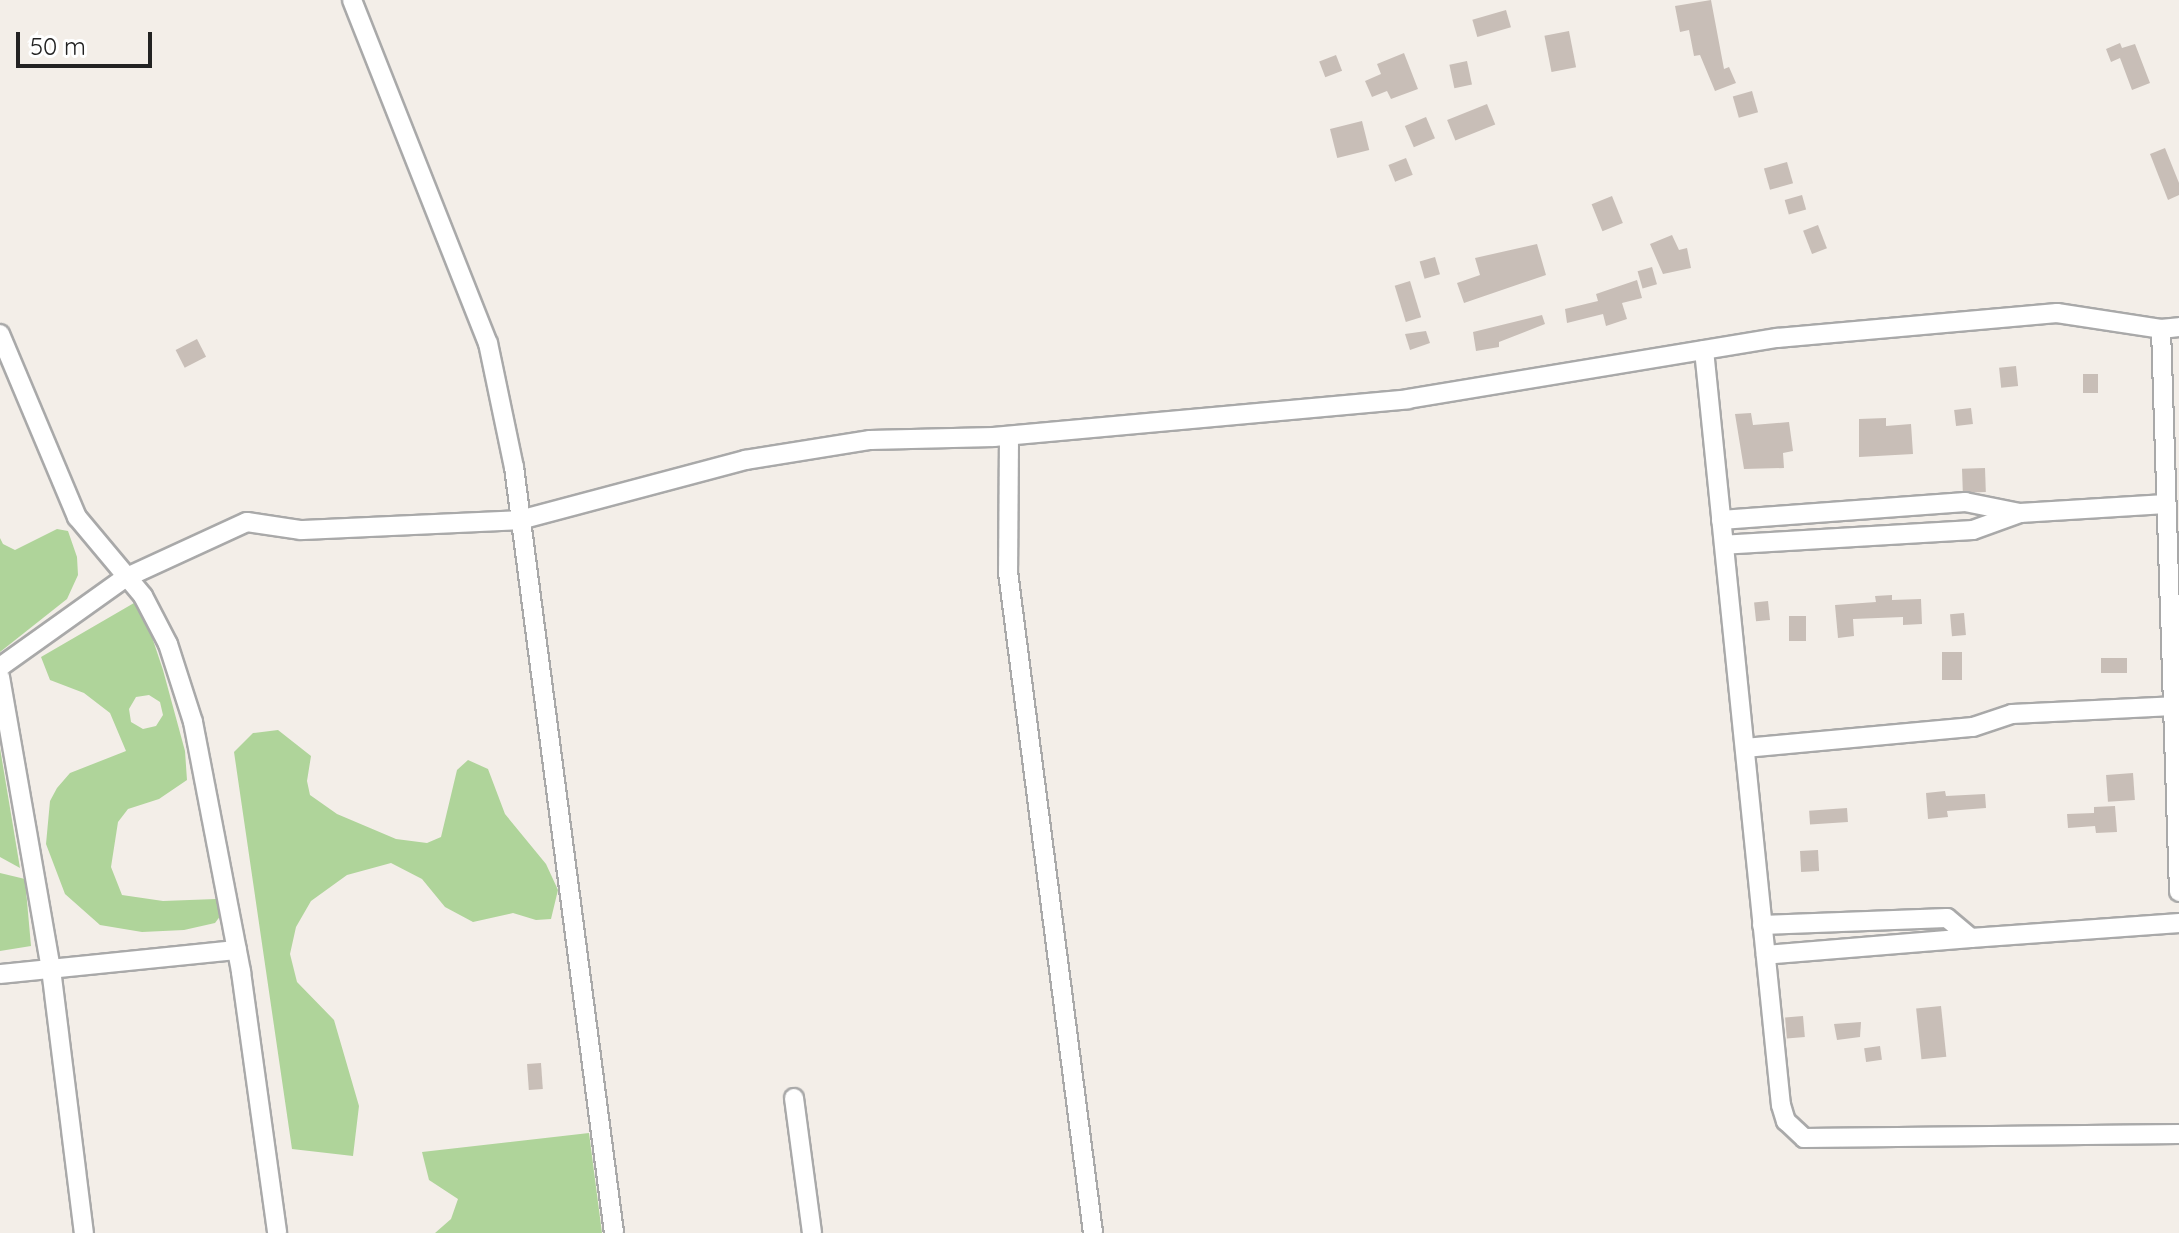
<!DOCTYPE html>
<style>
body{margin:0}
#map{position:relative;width:2179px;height:1233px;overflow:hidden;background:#f3eee8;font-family:Quicksand,sans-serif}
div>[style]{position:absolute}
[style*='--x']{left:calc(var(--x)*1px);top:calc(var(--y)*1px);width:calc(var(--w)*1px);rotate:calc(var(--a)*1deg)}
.forest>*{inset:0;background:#afd49a}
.building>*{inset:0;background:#c8beb7;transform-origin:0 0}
.roads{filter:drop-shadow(2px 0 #a9a9a9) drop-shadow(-2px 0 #a9a9a9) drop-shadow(0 2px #a9a9a9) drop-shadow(0 -2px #a9a9a9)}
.minor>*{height:18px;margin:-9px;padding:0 9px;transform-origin:9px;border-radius:9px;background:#fff}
span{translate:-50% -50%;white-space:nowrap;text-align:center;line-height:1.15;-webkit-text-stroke:7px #fff;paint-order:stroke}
.scale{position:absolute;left:16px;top:32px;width:136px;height:36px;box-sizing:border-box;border:4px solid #222;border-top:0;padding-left:10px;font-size:24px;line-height:28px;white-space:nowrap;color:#222;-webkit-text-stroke:6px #fff;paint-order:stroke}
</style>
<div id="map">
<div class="forest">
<i style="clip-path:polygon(57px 529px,68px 531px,77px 557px,78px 575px,67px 599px,0 652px,0 538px,3px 544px,15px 550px)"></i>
<i style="clip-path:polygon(evenodd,134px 603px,148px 625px,163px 670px,185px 751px,187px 780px,159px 799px,128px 809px,118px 822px,111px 867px,122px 895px,163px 901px,216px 899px,221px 915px,215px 923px,184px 930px,142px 932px,100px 925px,65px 894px,46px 844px,50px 801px,57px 788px,70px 773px,126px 751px,110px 713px,84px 693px,50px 680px,41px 657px,134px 603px,149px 695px,160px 702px,163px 715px,156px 726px,143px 729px,131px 722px,129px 709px,136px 697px,149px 695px)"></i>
<i style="clip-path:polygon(278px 730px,311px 756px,307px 781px,310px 795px,337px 814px,396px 839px,427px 843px,441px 837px,457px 770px,468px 760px,488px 769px,505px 814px,546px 864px,558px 890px,551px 919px,536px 920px,513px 913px,473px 922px,445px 907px,422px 879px,391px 863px,347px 875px,311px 901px,296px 927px,290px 954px,297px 982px,334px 1020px,359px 1106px,353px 1156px,292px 1149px,234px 752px,253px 733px)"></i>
<i style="clip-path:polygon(0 748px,20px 868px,0 857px)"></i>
<i style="clip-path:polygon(0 873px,25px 879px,31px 946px,0 951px)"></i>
<i style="clip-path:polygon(589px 1133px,602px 1233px,435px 1233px,451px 1219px,458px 1199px,429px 1180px,422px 1152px)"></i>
</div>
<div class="building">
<i style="clip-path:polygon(1711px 0,1724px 69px,1729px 67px,1736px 83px,1715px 91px,1700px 55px,1694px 56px,1689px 30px,1680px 32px,1675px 6px)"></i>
<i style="left:1506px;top:10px;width:18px;height:35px;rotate:74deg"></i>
<i style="left:1569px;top:31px;width:37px;height:25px;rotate:79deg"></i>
<i style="clip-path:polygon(2120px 43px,2122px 48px,2135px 44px,2150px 83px,2132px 90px,2120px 58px,2111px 62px,2106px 49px)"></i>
<i style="clip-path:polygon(1404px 53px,1418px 89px,1391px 99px,1387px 91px,1372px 97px,1365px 81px,1381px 74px,1377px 64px)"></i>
<i style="left:1336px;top:55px;width:17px;height:18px;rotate:69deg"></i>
<i style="left:1467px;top:61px;width:24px;height:18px;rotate:78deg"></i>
<i style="left:1752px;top:91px;width:22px;height:20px;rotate:74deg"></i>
<i style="left:1487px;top:104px;width:22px;height:43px;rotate:68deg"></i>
<i style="left:1426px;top:117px;width:23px;height:23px;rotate:67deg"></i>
<i style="left:1362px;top:121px;width:30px;height:33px;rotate:76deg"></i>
<i style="clip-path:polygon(2165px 148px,2179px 183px,2179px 195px,2168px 200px,2150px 154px)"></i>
<i style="left:1406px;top:158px;width:18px;height:19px;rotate:68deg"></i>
<i style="left:1787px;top:162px;width:22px;height:24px;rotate:74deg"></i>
<i style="left:1802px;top:195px;width:15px;height:18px;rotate:74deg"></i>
<i style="left:1612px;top:196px;width:29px;height:22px;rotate:68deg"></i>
<i style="left:1818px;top:225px;width:25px;height:16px;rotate:69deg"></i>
<i style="clip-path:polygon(1672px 235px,1679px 250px,1687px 248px,1691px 268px,1663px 274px,1650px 244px)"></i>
<i style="clip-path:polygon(1537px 244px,1546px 275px,1464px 303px,1457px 283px,1480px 275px,1475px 258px)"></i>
<i style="left:1435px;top:257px;width:18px;height:16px;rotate:74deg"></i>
<i style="left:1652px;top:267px;width:18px;height:15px;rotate:74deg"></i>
<i style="clip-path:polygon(1637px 280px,1642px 298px,1622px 303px,1627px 319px,1606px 326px,1603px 314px,1567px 323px,1565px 309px,1598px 301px,1596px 294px)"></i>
<i style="left:1410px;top:281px;width:38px;height:16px;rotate:73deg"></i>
<i style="clip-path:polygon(1542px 315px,1545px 324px,1499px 342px,1499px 347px,1476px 351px,1473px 332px)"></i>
<i style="clip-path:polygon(1426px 331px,1430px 343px,1410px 350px,1405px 334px)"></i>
<i style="left:197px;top:339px;width:20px;height:24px;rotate:63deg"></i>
<i style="left:2016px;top:366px;width:20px;height:17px;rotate:84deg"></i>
<i style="left:2083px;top:374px;width:15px;height:19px"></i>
<i style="left:1971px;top:408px;width:16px;height:17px;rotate:83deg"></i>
<i style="clip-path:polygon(1751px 413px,1753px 425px,1789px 422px,1793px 451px,1783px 453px,1784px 468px,1744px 469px,1735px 414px)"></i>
<i style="clip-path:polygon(1886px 418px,1886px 426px,1911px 424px,1913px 454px,1859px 457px,1859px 419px)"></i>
<i style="left:1985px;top:468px;width:24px;height:23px;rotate:88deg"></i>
<i style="clip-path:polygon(1892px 595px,1892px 600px,1921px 599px,1922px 624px,1903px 625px,1903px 617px,1853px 619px,1854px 636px,1838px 638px,1835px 605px,1876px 602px,1875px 596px)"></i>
<i style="left:1768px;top:601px;width:19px;height:14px;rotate:84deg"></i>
<i style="left:1964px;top:613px;width:22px;height:14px;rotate:85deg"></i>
<i style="left:1789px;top:616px;width:17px;height:25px"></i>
<i style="left:1942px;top:652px;width:20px;height:28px"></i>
<i style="left:2101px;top:658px;width:26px;height:15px"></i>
<i style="left:2133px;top:773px;width:27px;height:27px;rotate:86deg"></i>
<i style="clip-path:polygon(1945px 791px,1946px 796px,1985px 794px,1986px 808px,1947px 811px,1948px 817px,1928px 819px,1926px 793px)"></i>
<i style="clip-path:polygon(2115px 806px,2117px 832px,2096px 833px,2095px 826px,2068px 828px,2067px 814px,2094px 813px,2094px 807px)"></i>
<i style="left:1847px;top:808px;width:14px;height:38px;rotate:86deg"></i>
<i style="left:1818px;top:850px;width:21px;height:18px;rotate:87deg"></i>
<i style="left:1941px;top:1006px;width:51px;height:25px;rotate:84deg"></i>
<i style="left:1803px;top:1016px;width:21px;height:18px;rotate:85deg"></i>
<i style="clip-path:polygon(1861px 1022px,1860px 1037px,1837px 1040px,1834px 1024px)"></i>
<i style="left:1880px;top:1046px;width:14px;height:16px;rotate:82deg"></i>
<i style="left:541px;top:1063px;width:26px;height:14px;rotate:86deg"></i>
</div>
<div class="roads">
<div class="minor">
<i style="--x:352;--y:0;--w:369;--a:68.4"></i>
<i style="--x:488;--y:343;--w:127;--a:78.2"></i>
<i style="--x:514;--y:467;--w:772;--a:82.56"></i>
<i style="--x:2161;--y:329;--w:563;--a:88.17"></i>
<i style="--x:0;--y:334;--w:199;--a:67.2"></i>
<i style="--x:77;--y:517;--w:103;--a:50.1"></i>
<i style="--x:143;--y:596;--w:54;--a:62.5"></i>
<i style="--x:168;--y:644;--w:82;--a:72.2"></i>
<i style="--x:193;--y:722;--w:255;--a:79.1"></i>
<i style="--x:241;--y:972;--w:263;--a:82.1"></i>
<i style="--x:1704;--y:350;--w:759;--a:84.18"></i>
<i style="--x:1781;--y:1105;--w:17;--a:73"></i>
<i style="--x:1786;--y:1121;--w:25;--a:43"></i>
<i style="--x:1804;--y:1138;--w:375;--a:-0.6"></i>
<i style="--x:1009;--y:436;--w:136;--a:90.4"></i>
<i style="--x:1008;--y:572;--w:666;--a:82.67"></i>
<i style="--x:2020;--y:513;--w:146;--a:-3.5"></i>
<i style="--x:1721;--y:520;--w:245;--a:-4.2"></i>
<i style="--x:1965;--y:502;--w:56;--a:11.3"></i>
<i style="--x:2020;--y:513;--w:50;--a:160.1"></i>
<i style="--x:1973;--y:530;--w:249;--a:176.6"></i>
<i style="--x:0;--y:667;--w:153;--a:-35.5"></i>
<i style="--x:125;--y:578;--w:134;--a:-24.7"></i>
<i style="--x:247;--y:522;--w:55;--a:8.4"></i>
<i style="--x:301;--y:530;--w:219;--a:-2.6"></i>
<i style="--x:520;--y:520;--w:233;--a:-14.9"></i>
<i style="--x:745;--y:460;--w:127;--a:-9.1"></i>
<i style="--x:870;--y:440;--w:124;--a:-1.4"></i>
<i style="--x:994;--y:437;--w:416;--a:-5.2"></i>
<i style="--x:1408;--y:399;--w:374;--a:-9.4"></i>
<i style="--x:1777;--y:338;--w:281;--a:-5.1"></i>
<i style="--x:2057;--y:313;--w:105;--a:8.7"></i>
<i style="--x:2161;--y:329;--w:18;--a:-6"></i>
<i style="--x:0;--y:677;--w:296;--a:80.1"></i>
<i style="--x:51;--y:969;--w:266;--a:82.9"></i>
<i style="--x:1745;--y:748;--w:229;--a:-5.3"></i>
<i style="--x:1973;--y:727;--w:41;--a:-18.4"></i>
<i style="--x:2012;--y:714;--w:161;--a:-2.8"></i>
<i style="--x:1762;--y:925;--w:185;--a:-2.2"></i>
<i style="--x:1947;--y:918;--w:31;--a:40"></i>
<i style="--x:1971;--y:938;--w:206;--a:175.3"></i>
<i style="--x:1971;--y:938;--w:209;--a:-4.1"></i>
<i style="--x:0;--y:974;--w:238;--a:-5.8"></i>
<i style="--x:794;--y:1098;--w:136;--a:82.4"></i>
</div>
</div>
<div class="scale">50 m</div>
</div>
